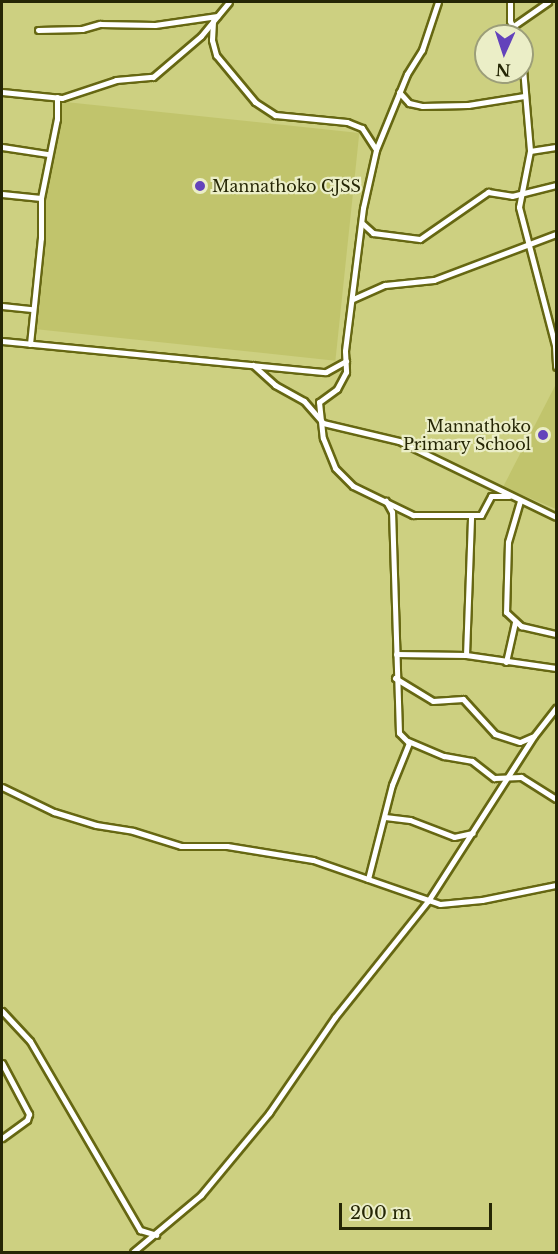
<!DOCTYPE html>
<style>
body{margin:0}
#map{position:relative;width:558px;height:1254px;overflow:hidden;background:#cdd081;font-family:"Libre Baskerville",serif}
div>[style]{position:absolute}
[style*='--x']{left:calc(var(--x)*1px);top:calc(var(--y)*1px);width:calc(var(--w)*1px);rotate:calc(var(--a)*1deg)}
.built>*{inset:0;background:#c1c46c;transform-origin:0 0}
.roads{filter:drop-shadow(2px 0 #666712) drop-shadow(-2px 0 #666712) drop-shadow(0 2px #666712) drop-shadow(0 -2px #666712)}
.minor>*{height:5px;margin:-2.5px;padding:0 2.5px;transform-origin:2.5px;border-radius:2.5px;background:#fff}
.dots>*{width:16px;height:16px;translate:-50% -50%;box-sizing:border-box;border:3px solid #ebeec7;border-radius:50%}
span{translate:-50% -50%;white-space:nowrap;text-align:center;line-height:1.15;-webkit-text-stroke:4.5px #ebeec7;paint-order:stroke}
.poi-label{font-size:16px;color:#252605}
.left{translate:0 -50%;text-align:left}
.right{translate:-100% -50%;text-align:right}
.frame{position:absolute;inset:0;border:3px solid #252605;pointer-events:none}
.north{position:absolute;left:474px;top:24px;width:60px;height:60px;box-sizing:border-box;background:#ebeec7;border:2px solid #9c9e79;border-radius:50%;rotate:183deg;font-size:16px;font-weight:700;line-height:24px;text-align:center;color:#252605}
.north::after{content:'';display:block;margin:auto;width:21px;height:27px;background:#6343bb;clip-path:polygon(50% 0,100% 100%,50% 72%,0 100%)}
.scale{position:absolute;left:339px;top:1203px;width:153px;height:27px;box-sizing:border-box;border:3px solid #252605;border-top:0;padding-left:8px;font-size:18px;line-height:21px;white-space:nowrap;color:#252605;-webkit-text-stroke:4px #ebeec7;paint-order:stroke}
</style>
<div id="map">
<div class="built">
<i style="left:56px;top:101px;width:305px;height:229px;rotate:6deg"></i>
<i style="clip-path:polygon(556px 384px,556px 509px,503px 487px)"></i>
</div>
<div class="roads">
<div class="minor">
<i style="--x:438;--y:2;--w:51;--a:108.4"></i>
<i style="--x:422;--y:50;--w:28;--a:122"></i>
<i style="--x:407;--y:74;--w:82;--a:112.2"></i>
<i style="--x:376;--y:150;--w:59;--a:102.6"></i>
<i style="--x:363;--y:208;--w:144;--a:97.2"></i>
<i style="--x:345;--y:351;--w:21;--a:87"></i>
<i style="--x:346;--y:372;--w:19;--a:118"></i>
<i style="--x:337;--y:389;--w:22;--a:144"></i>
<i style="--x:319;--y:402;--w:36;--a:84"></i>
<i style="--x:323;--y:438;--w:32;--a:68"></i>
<i style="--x:335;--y:468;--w:25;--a:45"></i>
<i style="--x:353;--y:486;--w:67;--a:25.8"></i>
<i style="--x:413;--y:515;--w:68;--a:0"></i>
<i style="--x:481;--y:515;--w:21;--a:-62"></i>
<i style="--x:491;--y:496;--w:18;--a:0"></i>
<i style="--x:510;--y:2;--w:19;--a:90"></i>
<i style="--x:510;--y:21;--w:17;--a:65"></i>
<i style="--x:213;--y:21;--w:19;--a:93"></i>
<i style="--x:212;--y:40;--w:16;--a:75"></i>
<i style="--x:216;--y:55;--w:61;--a:50.3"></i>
<i style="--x:255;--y:102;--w:24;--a:33"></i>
<i style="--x:275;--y:115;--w:72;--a:5.6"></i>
<i style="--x:347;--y:122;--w:16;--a:22"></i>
<i style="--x:362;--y:128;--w:24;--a:57"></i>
<i style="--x:512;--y:27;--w:44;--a:-34.8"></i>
<i style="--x:38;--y:30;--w:44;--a:-1.3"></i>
<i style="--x:82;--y:29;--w:19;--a:-16"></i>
<i style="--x:100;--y:24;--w:55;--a:1"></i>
<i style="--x:155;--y:25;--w:63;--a:-8.3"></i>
<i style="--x:522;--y:57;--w:94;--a:85.1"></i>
<i style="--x:530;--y:151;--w:57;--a:101.1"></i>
<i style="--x:519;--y:207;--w:143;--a:75.4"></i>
<i style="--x:555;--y:345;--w:22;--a:87"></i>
<i style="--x:2;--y:92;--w:60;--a:5.7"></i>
<i style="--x:62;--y:98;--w:57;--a:-18.4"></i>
<i style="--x:116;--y:80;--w:37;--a:-5"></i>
<i style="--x:153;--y:77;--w:63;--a:-40.5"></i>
<i style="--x:201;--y:36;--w:44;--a:-50.5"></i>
<i style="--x:399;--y:92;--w:15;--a:48"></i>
<i style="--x:409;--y:103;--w:13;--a:13"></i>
<i style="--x:422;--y:106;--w:46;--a:-1.2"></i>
<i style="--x:468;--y:105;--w:57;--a:-9.1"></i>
<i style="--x:2;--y:147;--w:47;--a:8.7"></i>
<i style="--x:530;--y:151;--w:26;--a:-9"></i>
<i style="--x:2;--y:194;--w:39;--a:6"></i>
<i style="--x:362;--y:223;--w:15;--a:42"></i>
<i style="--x:373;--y:233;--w:47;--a:7.3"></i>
<i style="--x:420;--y:239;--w:83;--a:-34.7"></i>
<i style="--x:488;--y:192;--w:24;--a:9"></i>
<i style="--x:512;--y:196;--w:45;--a:-14"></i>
<i style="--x:353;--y:299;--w:35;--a:-24"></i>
<i style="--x:385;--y:285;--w:49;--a:-5.8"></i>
<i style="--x:434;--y:280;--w:130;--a:-20.7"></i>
<i style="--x:2;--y:306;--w:30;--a:6"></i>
<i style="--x:2;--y:341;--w:325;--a:5.5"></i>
<i style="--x:326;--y:372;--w:23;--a:-29"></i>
<i style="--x:30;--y:344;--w:107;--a:-84.1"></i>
<i style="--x:41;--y:238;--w:40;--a:-90"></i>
<i style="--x:41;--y:198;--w:81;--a:-78.6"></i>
<i style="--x:57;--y:119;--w:22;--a:-90"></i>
<i style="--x:253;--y:365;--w:30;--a:42"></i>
<i style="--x:275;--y:385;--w:33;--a:29"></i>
<i style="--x:304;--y:401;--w:29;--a:49"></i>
<i style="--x:323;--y:423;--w:78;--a:13.3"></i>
<i style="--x:399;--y:441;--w:174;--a:25.8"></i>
<i style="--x:520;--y:501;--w:43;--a:106.3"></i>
<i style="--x:508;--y:542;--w:70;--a:91.6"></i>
<i style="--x:506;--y:612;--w:21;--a:43"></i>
<i style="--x:521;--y:626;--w:36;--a:13"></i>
<i style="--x:396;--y:654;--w:70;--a:0.8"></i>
<i style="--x:466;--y:655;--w:91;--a:8.2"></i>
<i style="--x:466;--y:655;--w:139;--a:-87.9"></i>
<i style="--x:506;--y:662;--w:41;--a:-77.3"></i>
<i style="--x:395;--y:678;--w:44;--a:31.2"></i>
<i style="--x:433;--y:701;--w:30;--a:-4"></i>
<i style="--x:463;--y:699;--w:47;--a:47.6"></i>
<i style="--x:495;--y:734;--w:26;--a:18"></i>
<i style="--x:520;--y:742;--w:13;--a:-23"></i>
<i style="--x:408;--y:741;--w:39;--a:23"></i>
<i style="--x:444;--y:756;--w:28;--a:10"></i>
<i style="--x:472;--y:761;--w:28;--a:38"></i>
<i style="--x:494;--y:778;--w:27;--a:-2"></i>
<i style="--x:521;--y:777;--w:41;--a:32.2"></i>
<i style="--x:2;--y:787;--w:58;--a:25.7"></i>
<i style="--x:54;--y:812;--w:44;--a:17.2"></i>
<i style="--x:96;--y:825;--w:37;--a:9"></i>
<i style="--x:133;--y:831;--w:50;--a:17.4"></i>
<i style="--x:181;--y:846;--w:46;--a:0"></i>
<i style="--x:227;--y:846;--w:87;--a:9.2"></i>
<i style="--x:313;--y:860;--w:134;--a:19.1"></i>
<i style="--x:440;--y:904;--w:42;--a:-5.4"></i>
<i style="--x:482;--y:900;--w:76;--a:-11.5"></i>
<i style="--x:385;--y:817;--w:25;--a:7"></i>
<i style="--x:410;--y:820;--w:47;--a:21.1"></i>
<i style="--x:454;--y:837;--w:19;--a:-12"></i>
<i style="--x:368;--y:879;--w:97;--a:-75.7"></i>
<i style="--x:392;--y:785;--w:45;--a:-68"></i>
<i style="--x:409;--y:743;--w:14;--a:-135"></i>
<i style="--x:399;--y:733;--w:221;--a:-91.8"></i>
<i style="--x:392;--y:512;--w:13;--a:-119"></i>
<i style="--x:2;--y:1011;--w:41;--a:47"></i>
<i style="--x:30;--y:1041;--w:219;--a:59.8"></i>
<i style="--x:140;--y:1230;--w:17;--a:17"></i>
<i style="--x:2;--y:1063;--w:58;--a:62.1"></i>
<i style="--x:29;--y:1114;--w:6;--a:108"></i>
<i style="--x:27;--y:1120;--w:31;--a:144"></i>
<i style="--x:133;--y:1252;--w:89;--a:-40"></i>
<i style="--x:201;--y:1195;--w:107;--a:-50.3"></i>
<i style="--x:269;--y:1113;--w:116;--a:-55.5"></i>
<i style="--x:335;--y:1017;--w:149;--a:-51.3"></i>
<i style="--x:428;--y:901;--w:196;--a:-57.3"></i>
<i style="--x:534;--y:736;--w:36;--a:-52"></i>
</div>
</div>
<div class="dots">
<i style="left:200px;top:186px;background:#6343bb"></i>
<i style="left:543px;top:435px;background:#6343bb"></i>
</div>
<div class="poi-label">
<span class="left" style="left:212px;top:186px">Mannathoko CJSS</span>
<span class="right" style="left:531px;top:435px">Mannathoko<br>Primary School</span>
</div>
<div class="frame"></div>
<div class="north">N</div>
<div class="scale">200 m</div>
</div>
